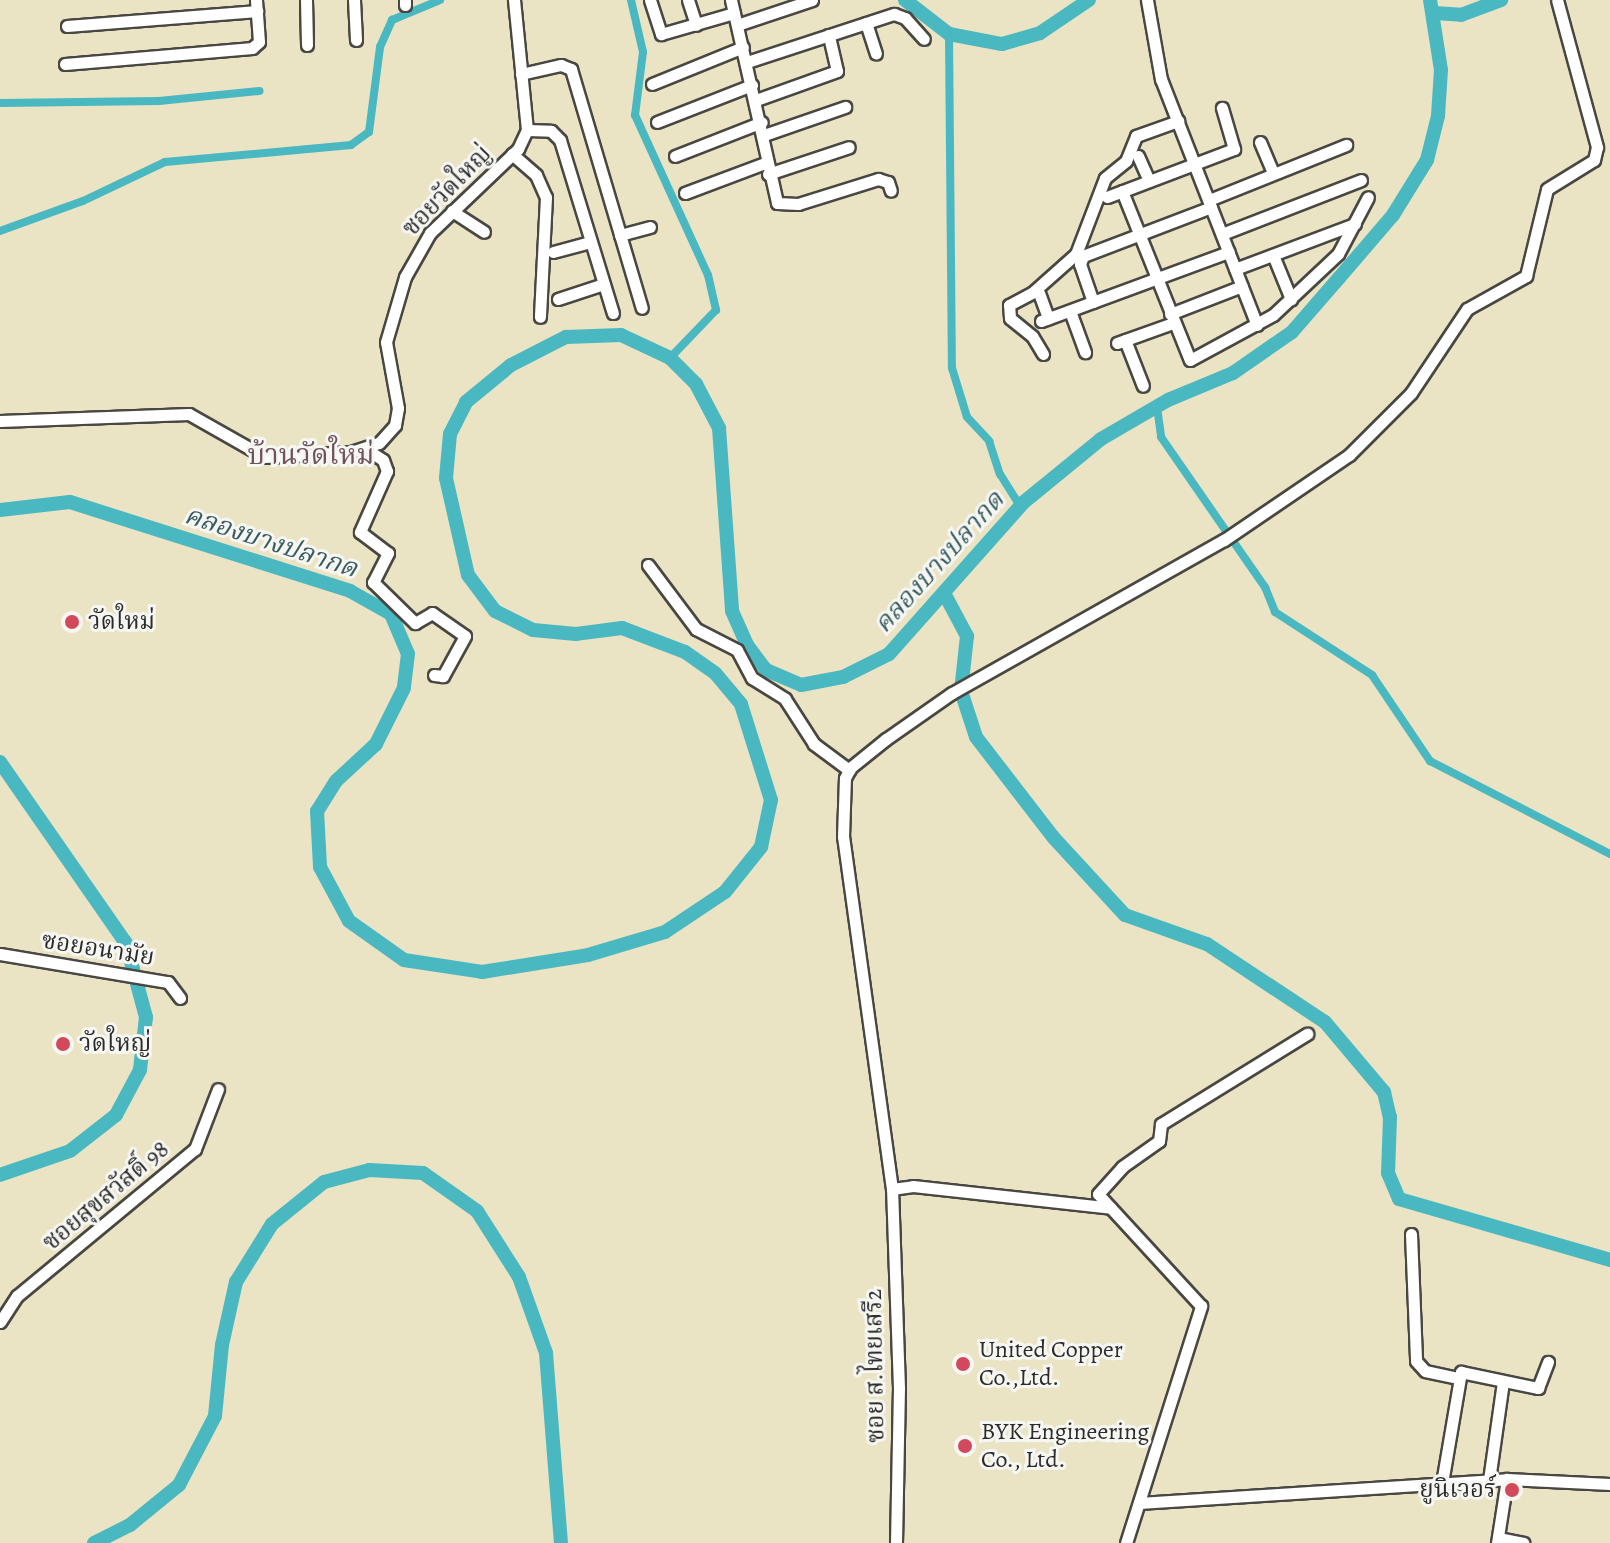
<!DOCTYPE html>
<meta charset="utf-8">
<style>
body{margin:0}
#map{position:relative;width:1610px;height:1543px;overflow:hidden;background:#eae3c4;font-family:Alegreya,"Noto Serif Thai",serif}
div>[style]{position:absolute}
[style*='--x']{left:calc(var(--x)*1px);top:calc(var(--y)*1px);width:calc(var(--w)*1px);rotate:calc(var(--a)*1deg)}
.canal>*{height:8px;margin:-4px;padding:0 4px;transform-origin:4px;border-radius:4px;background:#49b8c1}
.river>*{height:14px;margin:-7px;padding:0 7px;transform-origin:7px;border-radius:7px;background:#49b8c1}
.roads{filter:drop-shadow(2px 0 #484742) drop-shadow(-2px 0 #484742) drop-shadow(0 2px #484742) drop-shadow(0 -2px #484742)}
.minor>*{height:11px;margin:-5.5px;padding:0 5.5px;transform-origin:5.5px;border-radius:5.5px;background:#fff}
.dots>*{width:22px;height:22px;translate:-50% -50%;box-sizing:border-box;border:4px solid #f6f6f2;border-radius:50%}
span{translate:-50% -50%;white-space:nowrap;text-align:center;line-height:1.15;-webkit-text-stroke:6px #f6f6f2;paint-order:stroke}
.street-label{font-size:24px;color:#2b2b2b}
.poi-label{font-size:24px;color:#2b2b2b}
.left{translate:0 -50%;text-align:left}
.right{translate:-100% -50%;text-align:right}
.water-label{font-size:26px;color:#365c60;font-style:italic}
.quarter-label{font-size:28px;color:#70525c}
</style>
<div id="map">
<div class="canal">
<i style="--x:631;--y:0;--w:53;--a:77"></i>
<i style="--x:643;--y:52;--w:64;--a:97.2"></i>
<i style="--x:635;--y:115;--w:176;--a:65.5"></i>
<i style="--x:708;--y:275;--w:36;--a:77"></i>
<i style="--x:716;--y:310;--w:66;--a:133.8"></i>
<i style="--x:949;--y:34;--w:334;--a:89.5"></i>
<i style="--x:952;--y:368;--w:51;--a:73"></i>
<i style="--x:967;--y:417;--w:33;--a:47"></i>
<i style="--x:989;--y:441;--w:35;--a:72"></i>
<i style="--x:1000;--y:474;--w:38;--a:58"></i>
<i style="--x:0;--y:103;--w:159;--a:-0.7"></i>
<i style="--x:159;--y:101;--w:101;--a:-5.7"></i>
<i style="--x:0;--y:231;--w:88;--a:-19.9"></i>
<i style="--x:83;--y:201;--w:91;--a:-25.4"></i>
<i style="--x:165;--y:162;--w:187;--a:-5.2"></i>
<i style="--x:351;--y:145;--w:22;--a:-36"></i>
<i style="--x:369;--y:132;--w:86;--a:-82.6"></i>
<i style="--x:380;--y:47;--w:30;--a:-66"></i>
<i style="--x:392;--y:20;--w:52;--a:-22.6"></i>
<i style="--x:1157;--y:407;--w:30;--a:82"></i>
<i style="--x:1161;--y:437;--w:183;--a:55.3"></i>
<i style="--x:1265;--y:587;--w:27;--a:68"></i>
<i style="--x:1275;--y:612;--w:116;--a:33"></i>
<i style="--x:1372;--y:675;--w:104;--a:56"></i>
<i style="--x:1430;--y:761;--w:203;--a:27.3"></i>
</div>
<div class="river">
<i style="--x:905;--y:0;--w:56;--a:37.7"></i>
<i style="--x:949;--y:34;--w:54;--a:10.7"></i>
<i style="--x:1002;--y:44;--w:40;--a:-16"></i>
<i style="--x:1040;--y:33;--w:59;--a:-34"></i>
<i style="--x:1435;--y:13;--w:26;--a:4"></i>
<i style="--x:1461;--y:15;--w:43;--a:-20.6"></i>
<i style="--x:0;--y:510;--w:70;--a:-6.5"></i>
<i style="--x:70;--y:502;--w:294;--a:17.6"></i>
<i style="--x:350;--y:591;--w:47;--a:29.3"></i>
<i style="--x:391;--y:614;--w:43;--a:67"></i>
<i style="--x:408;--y:654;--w:34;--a:97"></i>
<i style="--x:404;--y:688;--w:63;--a:116.6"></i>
<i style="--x:376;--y:744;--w:54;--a:137.2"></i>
<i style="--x:336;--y:781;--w:36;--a:122"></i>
<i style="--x:317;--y:811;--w:56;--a:86.9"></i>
<i style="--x:320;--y:867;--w:61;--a:61.8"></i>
<i style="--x:349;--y:921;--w:67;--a:35.3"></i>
<i style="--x:404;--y:960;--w:79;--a:8.7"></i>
<i style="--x:482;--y:972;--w:107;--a:-9.1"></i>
<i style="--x:588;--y:955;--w:80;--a:-16.6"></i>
<i style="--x:665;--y:932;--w:72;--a:-33.7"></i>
<i style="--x:725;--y:892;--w:58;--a:-51.3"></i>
<i style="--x:761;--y:847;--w:48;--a:-78"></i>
<i style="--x:771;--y:800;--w:101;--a:-107.4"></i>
<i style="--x:741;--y:704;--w:40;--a:-130"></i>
<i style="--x:715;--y:673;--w:37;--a:-145"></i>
<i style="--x:685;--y:652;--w:67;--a:-159.1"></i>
<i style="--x:622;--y:628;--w:46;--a:172.6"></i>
<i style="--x:576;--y:634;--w:43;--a:-174.7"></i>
<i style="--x:533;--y:630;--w:42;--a:-153.4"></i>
<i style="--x:495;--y:611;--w:45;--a:-126.9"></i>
<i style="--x:468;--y:575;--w:99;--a:-102.8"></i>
<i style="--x:446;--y:478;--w:44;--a:-84.8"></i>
<i style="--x:450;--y:434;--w:36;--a:-63"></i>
<i style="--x:466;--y:402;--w:58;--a:-39.4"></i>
<i style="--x:511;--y:365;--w:62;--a:-27"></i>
<i style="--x:566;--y:337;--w:55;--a:-2.1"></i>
<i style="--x:621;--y:335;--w:54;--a:25.1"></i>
<i style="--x:670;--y:358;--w:37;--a:45"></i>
<i style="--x:696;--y:384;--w:50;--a:62.4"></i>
<i style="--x:719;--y:428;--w:183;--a:85.9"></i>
<i style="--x:732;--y:611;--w:37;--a:66"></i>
<i style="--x:747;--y:645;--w:31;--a:53"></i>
<i style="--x:766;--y:670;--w:38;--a:23"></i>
<i style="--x:801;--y:685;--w:43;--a:-10.8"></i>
<i style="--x:843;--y:677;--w:51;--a:-26.6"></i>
<i style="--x:889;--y:654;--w:203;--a:-48.4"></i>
<i style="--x:1024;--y:502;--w:99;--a:-39.3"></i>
<i style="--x:1101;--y:439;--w:78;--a:-30.2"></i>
<i style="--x:1168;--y:400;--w:70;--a:-22.6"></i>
<i style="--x:1233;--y:373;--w:72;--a:-34.8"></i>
<i style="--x:1292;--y:332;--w:72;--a:-49"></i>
<i style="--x:1339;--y:278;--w:83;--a:-49.4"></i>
<i style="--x:1393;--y:215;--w:65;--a:-58.3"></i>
<i style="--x:1427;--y:160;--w:45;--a:-76"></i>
<i style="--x:1438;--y:116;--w:46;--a:-86.3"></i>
<i style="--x:1441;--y:70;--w:71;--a:-98.9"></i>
<i style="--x:944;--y:593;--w:49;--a:61.9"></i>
<i style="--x:967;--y:636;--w:55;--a:96.2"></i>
<i style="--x:961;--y:691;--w:48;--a:71.9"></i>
<i style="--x:976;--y:737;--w:126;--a:52.4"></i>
<i style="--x:1053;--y:837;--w:106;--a:47.3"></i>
<i style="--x:1125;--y:915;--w:87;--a:19.5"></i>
<i style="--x:1207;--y:944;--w:141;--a:33.5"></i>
<i style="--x:1325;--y:1022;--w:92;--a:49.9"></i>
<i style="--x:1384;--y:1092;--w:26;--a:77"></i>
<i style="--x:1390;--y:1117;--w:56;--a:92"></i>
<i style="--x:1388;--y:1173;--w:28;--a:67"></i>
<i style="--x:1399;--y:1199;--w:220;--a:16.1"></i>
<i style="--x:0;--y:762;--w:221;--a:55.2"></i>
<i style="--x:126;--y:943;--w:77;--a:74.9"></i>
<i style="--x:146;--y:1017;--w:53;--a:96.5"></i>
<i style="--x:140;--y:1070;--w:51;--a:118.1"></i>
<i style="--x:116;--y:1115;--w:58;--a:142"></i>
<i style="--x:70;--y:1151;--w:74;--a:161.1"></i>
<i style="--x:94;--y:1543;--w:40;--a:-26.6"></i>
<i style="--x:130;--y:1525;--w:63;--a:-39.2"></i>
<i style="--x:179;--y:1485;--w:78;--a:-62.4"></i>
<i style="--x:215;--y:1416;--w:71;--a:-84.4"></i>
<i style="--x:222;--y:1345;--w:65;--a:-77.5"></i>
<i style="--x:236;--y:1282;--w:68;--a:-58.2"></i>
<i style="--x:272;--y:1224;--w:67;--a:-38.9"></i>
<i style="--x:324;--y:1182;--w:47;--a:-14.9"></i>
<i style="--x:369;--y:1170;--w:54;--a:3.2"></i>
<i style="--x:423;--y:1173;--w:66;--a:35.1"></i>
<i style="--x:477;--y:1211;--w:78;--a:57.5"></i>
<i style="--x:519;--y:1277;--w:81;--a:70.4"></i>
<i style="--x:546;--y:1353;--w:191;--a:85.5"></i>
</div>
<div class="roads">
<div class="minor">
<i style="--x:306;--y:0;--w:45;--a:88.7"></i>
<i style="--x:354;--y:0;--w:40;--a:87.1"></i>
<i style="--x:405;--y:0;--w:5;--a:90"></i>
<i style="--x:650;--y:0;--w:36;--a:72"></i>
<i style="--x:661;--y:34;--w:76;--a:-16"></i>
<i style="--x:688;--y:0;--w:26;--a:72"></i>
<i style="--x:731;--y:0;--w:208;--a:77.2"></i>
<i style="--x:777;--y:203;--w:21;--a:3"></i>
<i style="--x:798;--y:204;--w:84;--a:-17.4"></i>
<i style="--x:878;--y:179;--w:10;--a:17"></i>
<i style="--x:888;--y:182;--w:9;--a:72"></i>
<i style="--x:1147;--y:0;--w:80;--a:80"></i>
<i style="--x:1161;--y:79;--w:264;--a:68.7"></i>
<i style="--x:866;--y:23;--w:32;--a:72"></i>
<i style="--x:737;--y:25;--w:79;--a:-18.4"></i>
<i style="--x:67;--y:26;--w:191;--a:-4.5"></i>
<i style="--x:747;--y:62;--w:155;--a:-18.1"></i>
<i style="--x:894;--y:14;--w:12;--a:20"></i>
<i style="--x:905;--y:18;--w:28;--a:48"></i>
<i style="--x:65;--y:64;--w:188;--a:-4.9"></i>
<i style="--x:252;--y:48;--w:9;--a:-41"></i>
<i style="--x:259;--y:42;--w:42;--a:-94.1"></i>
<i style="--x:521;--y:74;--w:41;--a:-12.7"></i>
<i style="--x:561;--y:65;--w:11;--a:22"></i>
<i style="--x:571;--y:69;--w:249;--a:73.5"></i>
<i style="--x:652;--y:84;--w:98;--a:-22.1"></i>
<i style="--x:756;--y:100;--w:86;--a:-19.7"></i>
<i style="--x:837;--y:71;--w:37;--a:-103"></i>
<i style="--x:657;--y:122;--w:102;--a:-21.3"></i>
<i style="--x:527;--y:130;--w:24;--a:2"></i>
<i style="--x:551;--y:131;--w:13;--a:45"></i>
<i style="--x:560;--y:140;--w:181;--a:73"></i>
<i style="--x:764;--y:135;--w:86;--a:-19.1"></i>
<i style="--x:1260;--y:142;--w:34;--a:67"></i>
<i style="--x:512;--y:154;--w:32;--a:41"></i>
<i style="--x:536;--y:175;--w:24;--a:66"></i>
<i style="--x:546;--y:197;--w:120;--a:92.9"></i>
<i style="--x:675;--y:156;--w:93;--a:-21.3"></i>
<i style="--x:1138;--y:156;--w:27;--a:66"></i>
<i style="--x:768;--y:174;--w:85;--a:-18.4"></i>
<i style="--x:1122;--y:191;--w:182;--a:68.1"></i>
<i style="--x:1190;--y:360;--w:94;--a:-28.5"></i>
<i style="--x:1273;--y:315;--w:89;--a:-43.2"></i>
<i style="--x:1338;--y:254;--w:64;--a:-62.2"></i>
<i style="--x:685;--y:193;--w:85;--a:-20.6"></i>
<i style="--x:1107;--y:197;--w:136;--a:-20.7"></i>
<i style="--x:1234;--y:149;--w:43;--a:-106.3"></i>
<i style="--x:1209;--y:200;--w:148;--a:-21.9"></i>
<i style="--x:452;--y:211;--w:38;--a:33"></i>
<i style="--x:1222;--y:234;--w:149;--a:-21.2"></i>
<i style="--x:620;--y:235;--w:31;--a:-15"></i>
<i style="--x:553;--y:252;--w:39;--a:-15"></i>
<i style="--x:1273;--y:255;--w:48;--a:67.8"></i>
<i style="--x:1235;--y:269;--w:128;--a:-20.6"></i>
<i style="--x:1039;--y:293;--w:27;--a:70"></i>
<i style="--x:558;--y:299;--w:48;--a:-18.1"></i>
<i style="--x:1093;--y:302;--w:40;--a:-108.9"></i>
<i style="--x:1080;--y:264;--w:9;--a:-69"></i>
<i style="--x:1083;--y:256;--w:137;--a:-20.9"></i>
<i style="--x:1070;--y:311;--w:44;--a:69.9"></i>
<i style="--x:1170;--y:314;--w:77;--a:-21.3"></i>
<i style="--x:1041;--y:321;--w:200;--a:-20.2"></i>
<i style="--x:1125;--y:340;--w:49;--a:68.6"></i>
<i style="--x:1117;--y:343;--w:59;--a:-19.7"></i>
<i style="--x:1043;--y:354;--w:21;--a:-121"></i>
<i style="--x:1032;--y:336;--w:28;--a:-141"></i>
<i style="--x:1010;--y:318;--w:13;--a:-94"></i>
<i style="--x:1009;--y:305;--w:27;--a:-28"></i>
<i style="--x:1033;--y:292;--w:57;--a:-41.5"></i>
<i style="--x:1076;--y:254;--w:81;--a:-69.1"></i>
<i style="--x:1105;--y:178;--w:27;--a:-39"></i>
<i style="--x:1126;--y:161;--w:27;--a:-68"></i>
<i style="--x:1136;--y:136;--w:45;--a:-19.7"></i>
<i style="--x:0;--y:421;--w:189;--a:-2.1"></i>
<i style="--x:189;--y:414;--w:87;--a:29.5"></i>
<i style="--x:265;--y:457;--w:86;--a:-3.3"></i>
<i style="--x:351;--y:452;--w:29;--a:-18"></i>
<i style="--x:379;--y:443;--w:24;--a:-48"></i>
<i style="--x:395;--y:425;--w:17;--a:-80"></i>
<i style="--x:398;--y:408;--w:67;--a:-100.3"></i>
<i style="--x:386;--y:342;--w:68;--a:-73.7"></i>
<i style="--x:405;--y:277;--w:51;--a:-60.4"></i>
<i style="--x:430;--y:233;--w:122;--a:-43.7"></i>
<i style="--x:518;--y:149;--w:21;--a:-65"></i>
<i style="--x:527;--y:130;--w:131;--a:-95.7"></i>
<i style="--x:366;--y:449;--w:20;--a:33"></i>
<i style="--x:383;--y:460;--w:12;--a:70"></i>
<i style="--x:387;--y:471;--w:67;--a:113.9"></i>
<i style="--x:360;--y:532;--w:35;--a:37"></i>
<i style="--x:388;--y:553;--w:33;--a:117"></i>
<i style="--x:373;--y:582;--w:59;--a:44.3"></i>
<i style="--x:415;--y:623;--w:20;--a:-30"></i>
<i style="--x:432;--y:613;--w:40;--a:34.9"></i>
<i style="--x:465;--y:636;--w:46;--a:118.8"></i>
<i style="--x:443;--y:676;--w:9;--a:-174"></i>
<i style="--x:648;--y:565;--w:80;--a:53.1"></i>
<i style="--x:696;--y:629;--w:46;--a:27.1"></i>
<i style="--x:737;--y:650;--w:32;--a:62"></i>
<i style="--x:752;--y:678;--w:39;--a:32"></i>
<i style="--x:785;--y:699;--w:54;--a:57.2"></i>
<i style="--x:814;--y:744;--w:44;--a:36.6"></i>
<i style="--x:0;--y:954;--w:170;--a:9.5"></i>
<i style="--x:168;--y:982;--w:20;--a:53"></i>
<i style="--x:892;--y:1189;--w:21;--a:-8"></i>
<i style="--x:913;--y:1186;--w:199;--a:6.3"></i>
<i style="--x:1411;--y:1234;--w:127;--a:87.7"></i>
<i style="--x:1416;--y:1361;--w:13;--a:48"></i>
<i style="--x:1425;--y:1371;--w:33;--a:12"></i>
<i style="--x:0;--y:1322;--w:31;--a:-57"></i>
<i style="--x:17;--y:1296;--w:231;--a:-39.6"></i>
<i style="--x:195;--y:1149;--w:64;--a:-69"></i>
<i style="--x:1489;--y:1480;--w:99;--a:-81.9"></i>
<i style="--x:1442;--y:1483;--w:113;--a:-80.3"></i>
<i style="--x:1461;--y:1372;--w:79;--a:11.7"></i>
<i style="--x:1538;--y:1388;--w:28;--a:-69"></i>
<i style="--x:1139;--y:1503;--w:369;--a:-3.7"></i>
<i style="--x:1507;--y:1479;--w:103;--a:2.8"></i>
<i style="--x:1498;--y:1538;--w:26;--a:11"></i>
<i style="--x:896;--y:1543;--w:155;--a:-88.9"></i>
<i style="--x:899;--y:1388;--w:199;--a:-92"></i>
<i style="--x:892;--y:1189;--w:355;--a:-97.9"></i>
<i style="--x:843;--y:837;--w:59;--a:-88.1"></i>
<i style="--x:845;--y:778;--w:11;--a:-63"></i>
<i style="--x:850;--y:768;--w:46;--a:-38.9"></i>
<i style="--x:886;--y:739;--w:80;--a:-34.9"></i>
<i style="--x:952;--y:693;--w:312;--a:-29.4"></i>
<i style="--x:1224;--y:540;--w:151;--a:-34.2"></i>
<i style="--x:1349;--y:455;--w:88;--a:-45"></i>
<i style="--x:1411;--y:393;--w:101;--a:-56.3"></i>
<i style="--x:1467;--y:309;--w:68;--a:-29.2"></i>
<i style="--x:1526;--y:276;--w:89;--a:-76.4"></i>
<i style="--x:1547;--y:189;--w:55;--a:-31.7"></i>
<i style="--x:1594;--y:160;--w:13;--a:-77"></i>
<i style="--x:1597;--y:147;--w:152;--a:-105.2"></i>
<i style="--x:1126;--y:1543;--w:249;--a:-72.4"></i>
<i style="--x:1201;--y:1306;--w:152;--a:-132.6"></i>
<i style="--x:1098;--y:1194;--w:36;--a:-48"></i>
<i style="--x:1122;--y:1167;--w:45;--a:-35.1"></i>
<i style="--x:1159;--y:1141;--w:17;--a:-83"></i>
<i style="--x:1161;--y:1124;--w:172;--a:-31.7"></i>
<i style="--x:1497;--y:1543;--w:65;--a:-81.1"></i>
</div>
</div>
<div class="dots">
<i style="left:72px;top:622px;background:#d1495b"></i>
<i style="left:63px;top:1044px;background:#d1495b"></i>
<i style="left:963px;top:1364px;background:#d1495b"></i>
<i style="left:965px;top:1446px;background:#d1495b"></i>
<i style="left:1512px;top:1490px;background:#d1495b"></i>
</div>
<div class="street-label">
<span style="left:447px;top:191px;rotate:-46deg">ซอยวัดใหญ่</span>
<span style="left:98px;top:949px;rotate:9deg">ซอยอนามัย</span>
<span style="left:106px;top:1196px;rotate:-40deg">ซอยสุขสวัสดิ์ 98</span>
<span style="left:875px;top:1366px;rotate:-91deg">ซอย ส.ไทยเสรี2</span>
</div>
<div class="poi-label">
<span class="left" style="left:88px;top:622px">วัดใหม่</span>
<span class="left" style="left:79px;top:1044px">วัดใหญ่</span>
<span class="left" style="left:979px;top:1364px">United Copper<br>Co.,Ltd.</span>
<span class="left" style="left:981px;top:1446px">BYK Engineering<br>Co., Ltd.</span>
<span class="right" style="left:1496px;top:1490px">ยูนิเวอร์</span>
</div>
<div class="water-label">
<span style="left:271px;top:542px;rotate:18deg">คลองบางปลากด</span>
<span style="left:939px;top:562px;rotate:-48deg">คลองบางปลากด</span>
</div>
<div class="quarter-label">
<span style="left:311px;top:455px">บ้านวัดใหม่</span>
</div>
</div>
